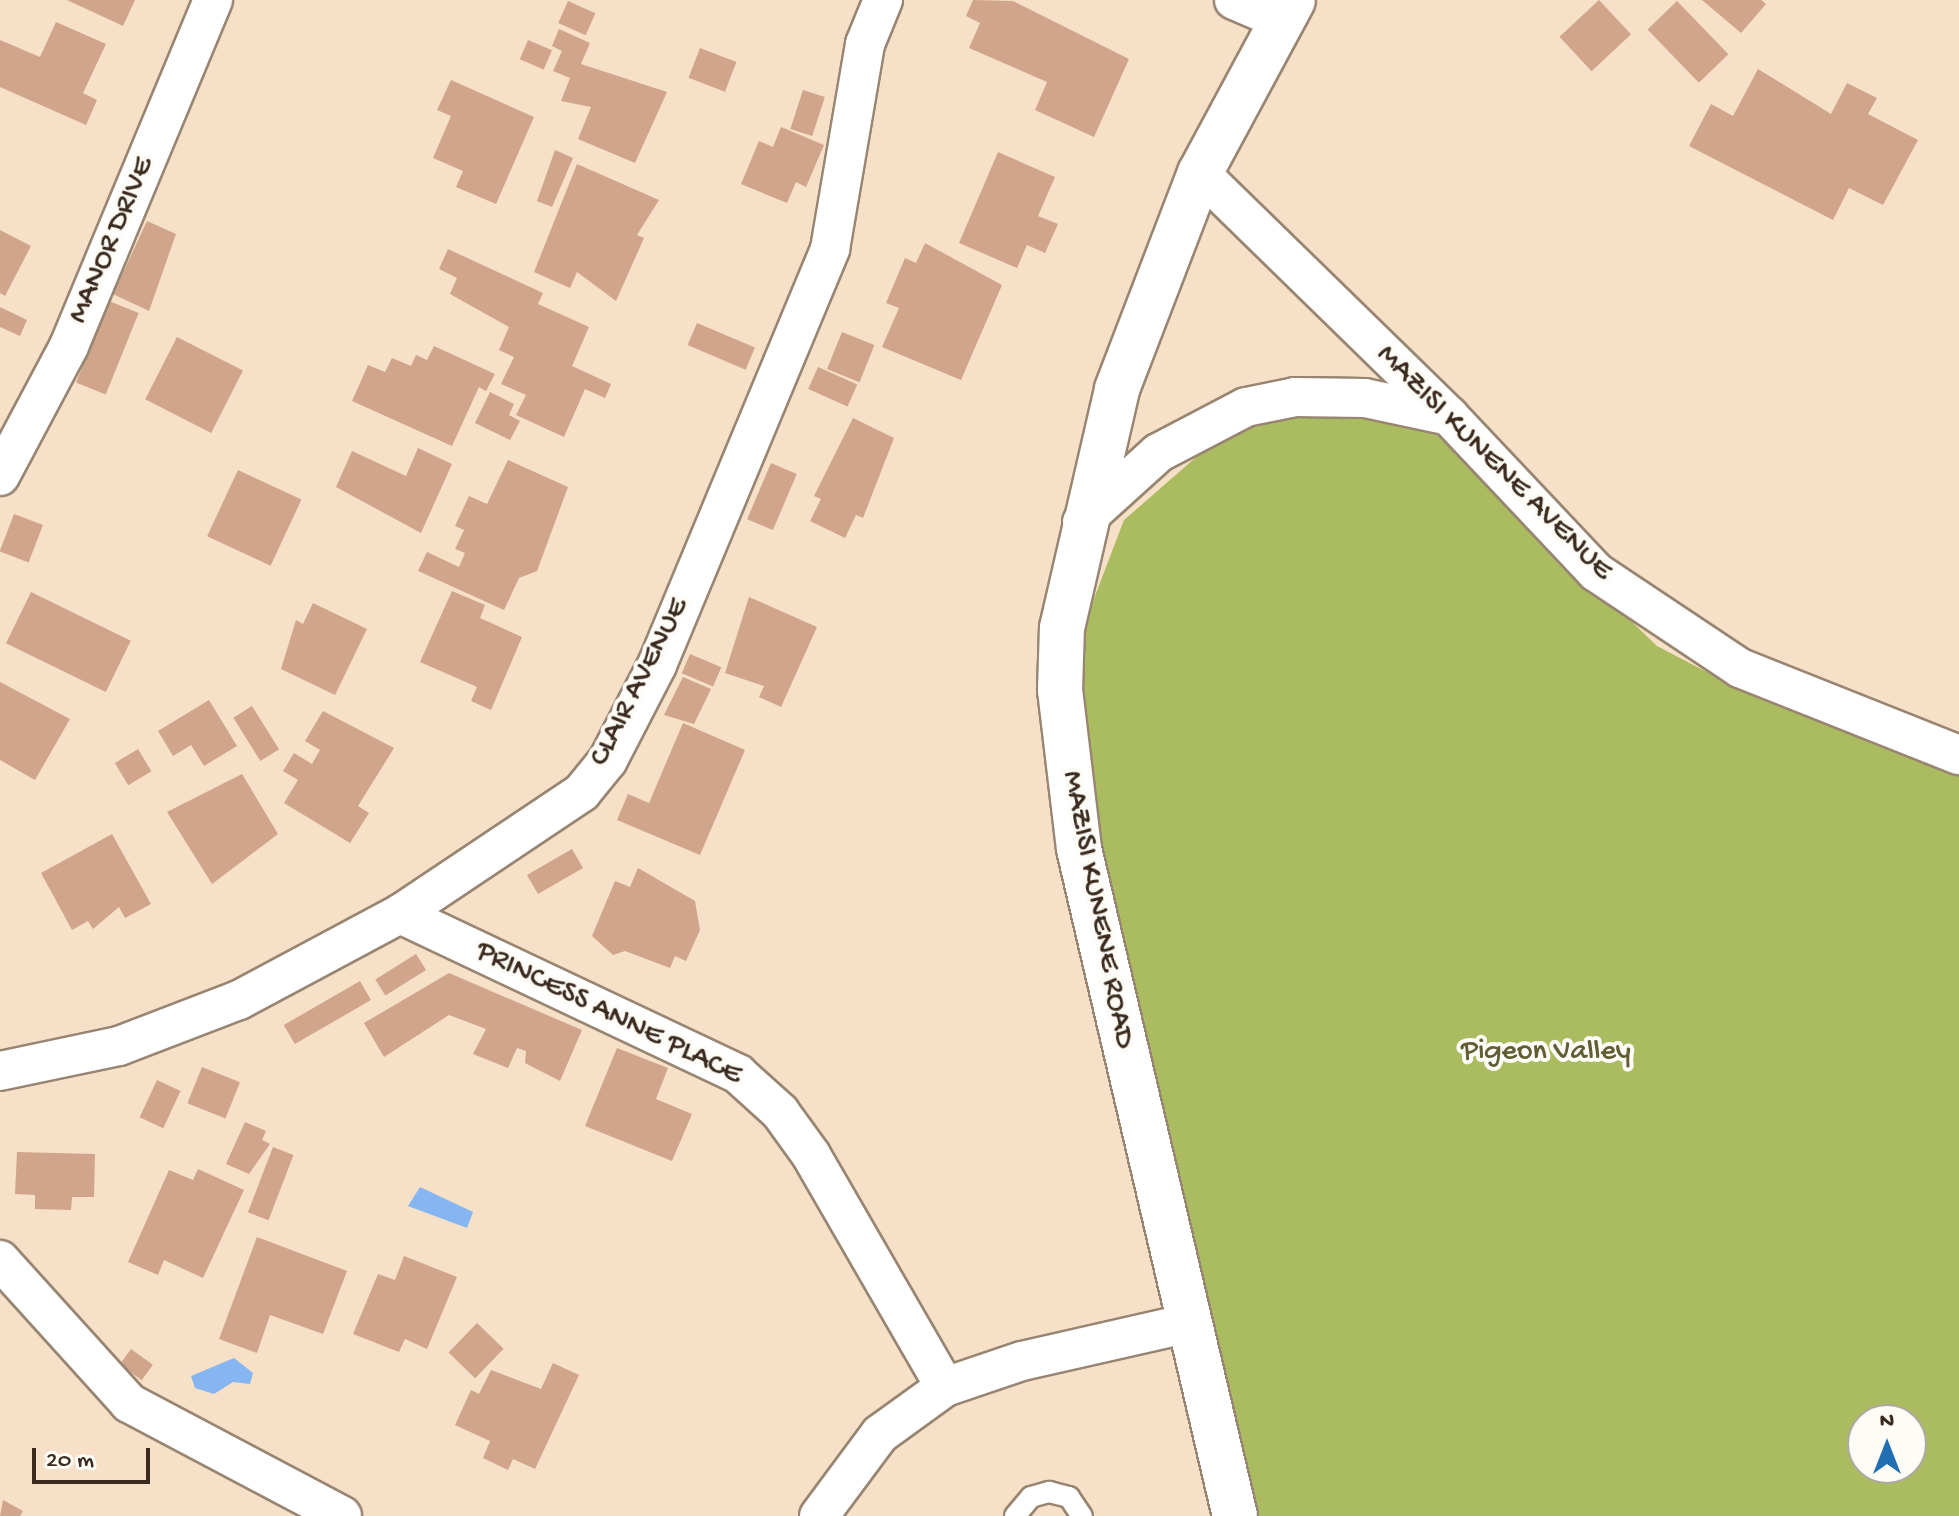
<!DOCTYPE html>
<style>
body{margin:0}
#map{position:relative;width:1959px;height:1516px;overflow:hidden;background:#f6e0c7;font-family:"Gochi Hand",sans-serif}
div>[style]{position:absolute}
[style*='--x']{left:calc(var(--x)*1px);top:calc(var(--y)*1px);width:calc(var(--w)*1px);rotate:calc(var(--a)*1deg)}
.green>*{inset:0;background:#abbc60}
.water>*{inset:0;background:#86b6f2}
.building>*{inset:0;background:#d0a58b;transform-origin:0 0}
.roads{filter:drop-shadow(2px 0 #988572) drop-shadow(-2px 0 #988572) drop-shadow(0 2px #988572) drop-shadow(0 -2px #988572)}
.lane>*{height:20px;margin:-10px;padding:0 10px;transform-origin:10px;border-radius:10px;background:#fff}
.street>*{height:38px;margin:-19px;padding:0 19px;transform-origin:19px;border-radius:19px;background:#fff}
.secondary>*{height:44px;margin:-22px;padding:0 22px;transform-origin:22px;border-radius:22px;background:#fff}
span{translate:-50% -50%;white-space:nowrap;text-align:center;line-height:1.15;-webkit-text-stroke:8px #fdfcf7;paint-order:stroke}
.street-label{font-size:30px;color:#3b2a1e}
.park-label{font-size:30px;color:#625d35}
.north{position:absolute;left:1847px;top:1404px;width:80px;height:80px;box-sizing:border-box;background:#fdfcf7;border:2px solid #afa8a0;border-radius:50%;rotate:0deg;font-size:22px;font-weight:700;line-height:32px;text-align:center;color:#3b2a1e}
.north::after{content:'';display:block;margin:auto;width:28px;height:36px;background:#1f6fb2;clip-path:polygon(50% 0,100% 100%,50% 72%,0 100%)}
.scale{position:absolute;left:32px;top:1448px;width:118px;height:36px;box-sizing:border-box;border:4px solid #3b2a1e;border-top:0;padding-left:10px;font-size:24px;line-height:28px;white-space:nowrap;color:#3b2a1e;-webkit-text-stroke:6px #fdfcf7;paint-order:stroke}
</style>
<div id="map">
<div class="green">
<i style="clip-path:polygon(evenodd,1336px 403px,1434px 432px,1657px 646px,1749px 694px,1959px 773px,1959px 1516px,1229px 1516px,1051px 711px,1124px 520px,1233px 425px,1336px 403px,1863px 1420px,1911px 1420px,1911px 1468px,1863px 1468px,1863px 1420px)"></i>
</div>
<div class="water">
<i style="clip-path:polygon(420px 1187px,473px 1212px,467px 1228px,408px 1206px)"></i>
<i style="clip-path:polygon(234px 1358px,253px 1373px,250px 1384px,233px 1382px,214px 1394px,195px 1388px,191px 1376px)"></i>
</div>
<div class="building">
<i style="clip-path:polygon(67px 0,135px 0,123px 26px)"></i>
<i style="clip-path:polygon(973px 0,1013px 1px,1129px 59px,1094px 137px,1035px 110px,1047px 82px,969px 48px,980px 23px,966px 16px)"></i>
<i style="left:1599px;top:0;width:47px;height:54px;rotate:47deg"></i>
<i style="clip-path:polygon(1702px 0,1761px 0,1766px 4px,1741px 33px)"></i>
<i style="left:568px;top:1px;width:30px;height:24px;rotate:24deg"></i>
<i style="left:1677px;top:1px;width:74px;height:41px;rotate:46deg"></i>
<i style="clip-path:polygon(56px 22px,106px 44px,83px 93px,97px 100px,86px 125px,0 87px,0 40px,40px 57px)"></i>
<i style="clip-path:polygon(559px 29px,590px 43px,581px 64px,667px 92px,635px 163px,578px 139px,591px 107px,561px 101px,570px 78px,553px 71px,562px 51px,552px 46px)"></i>
<i style="left:528px;top:40px;width:26px;height:21px;rotate:23deg"></i>
<i style="left:700px;top:48px;width:39px;height:32px;rotate:21deg"></i>
<i style="clip-path:polygon(1758px 69px,1831px 114px,1847px 83px,1877px 98px,1868px 114px,1918px 140px,1883px 205px,1849px 188px,1833px 220px,1689px 146px,1711px 104px,1733px 116px)"></i>
<i style="clip-path:polygon(451px 80px,534px 117px,496px 204px,456px 187px,463px 171px,433px 158px,451px 116px,437px 110px)"></i>
<i style="left:803px;top:90px;width:23px;height:41px;rotate:18deg"></i>
<i style="clip-path:polygon(781px 127px,824px 145px,806px 187px,796px 182px,787px 203px,741px 184px,759px 141px,773px 147px)"></i>
<i style="clip-path:polygon(555px 150px,573px 158px,552px 207px,537px 201px)"></i>
<i style="clip-path:polygon(998px 152px,1055px 177px,1038px 216px,1058px 224px,1045px 253px,1027px 245px,1017px 268px,959px 243px)"></i>
<i style="clip-path:polygon(577px 164px,659px 200px,637px 235px,644px 238px,616px 301px,577px 272px,570px 288px,534px 272px)"></i>
<i style="clip-path:polygon(147px 221px,176px 234px,149px 311px,113px 294px)"></i>
<i style="clip-path:polygon(0 230px,31px 246px,5px 296px,0 293px)"></i>
<i style="clip-path:polygon(925px 243px,1002px 285px,961px 380px,882px 347px,899px 308px,886px 303px,905px 258px,916px 263px)"></i>
<i style="clip-path:polygon(448px 249px,543px 293px,538px 304px,589px 327px,572px 366px,611px 384px,605px 398px,585px 389px,564px 437px,516px 415px,526px 395px,501px 384px,514px 357px,499px 350px,509px 327px,450px 294px,457px 278px,439px 269px)"></i>
<i style="left:109px;top:301px;width:32px;height:88px;rotate:22deg"></i>
<i style="clip-path:polygon(0 307px,27px 320px,20px 336px,0 327px)"></i>
<i style="left:697px;top:323px;width:63px;height:24px;rotate:23deg"></i>
<i style="left:842px;top:332px;width:35px;height:40px;rotate:22deg"></i>
<i style="left:177px;top:337px;width:74px;height:70px;rotate:27deg"></i>
<i style="clip-path:polygon(434px 346px,495px 374px,486px 391px,479px 387px,452px 446px,352px 401px,368px 365px,385px 372px,392px 358px,411px 366px,416px 355px,427px 360px)"></i>
<i style="left:818px;top:367px;width:43px;height:24px;rotate:24deg"></i>
<i style="clip-path:polygon(490px 392px,514px 404px,509px 415px,520px 421px,510px 440px,475px 423px)"></i>
<i style="clip-path:polygon(853px 418px,894px 438px,863px 518px,856px 515px,845px 538px,810px 521px,821px 499px,814px 496px)"></i>
<i style="clip-path:polygon(418px 448px,452px 464px,421px 533px,336px 487px,352px 451px,406px 476px)"></i>
<i style="clip-path:polygon(508px 460px,568px 487px,537px 571px,519px 578px,504px 610px,418px 571px,427px 552px,459px 567px,465px 553px,455px 549px,464px 530px,455px 526px,469px 496px,487px 504px)"></i>
<i style="left:771px;top:463px;width:28px;height:61px;rotate:23deg"></i>
<i style="left:238px;top:470px;width:70px;height:73px;rotate:25deg"></i>
<i style="left:14px;top:514px;width:31px;height:40px;rotate:21deg"></i>
<i style="clip-path:polygon(452px 591px,485px 605px,480px 618px,522px 637px,491px 710px,471px 701px,477px 687px,420px 662px)"></i>
<i style="left:31px;top:592px;width:111px;height:57px;rotate:26deg"></i>
<i style="clip-path:polygon(749px 597px,817px 627px,781px 707px,759px 697px,764px 686px,725px 673px)"></i>
<i style="clip-path:polygon(313px 603px,367px 629px,335px 695px,281px 669px,296px 620px,303px 624px)"></i>
<i style="left:690px;top:654px;width:34px;height:21px;rotate:23deg"></i>
<i style="clip-path:polygon(683px 677px,711px 689px,694px 724px,664px 715px)"></i>
<i style="clip-path:polygon(0 682px,70px 719px,35px 780px,0 760px)"></i>
<i style="clip-path:polygon(209px 700px,237px 746px,204px 766px,191px 745px,173px 756px,158px 731px)"></i>
<i style="left:252px;top:706px;width:51px;height:22px;rotate:58deg"></i>
<i style="clip-path:polygon(323px 711px,394px 748px,358px 806px,369px 813px,350px 843px,284px 803px,298px 780px,283px 771px,294px 753px,312px 764px,320px 750px,305px 741px)"></i>
<i style="clip-path:polygon(683px 723px,745px 750px,700px 855px,617px 820px,628px 794px,649px 803px)"></i>
<i style="left:138px;top:749px;width:26px;height:27px;rotate:59deg"></i>
<i style="clip-path:polygon(242px 774px,278px 834px,212px 884px,167px 812px)"></i>
<i style="clip-path:polygon(112px 834px,151px 904px,125px 918px,119px 907px,93px 929px,88px 921px,72px 930px,41px 873px)"></i>
<i style="left:572px;top:849px;width:22px;height:52px;rotate:60deg"></i>
<i style="clip-path:polygon(638px 868px,695px 901px,700px 930px,686px 961px,675px 956px,670px 968px,625px 951px,613px 955px,592px 936px,615px 881px,630px 887px)"></i>
<i style="left:416px;top:954px;width:19px;height:48px;rotate:58deg"></i>
<i style="clip-path:polygon(449px 973px,582px 1030px,560px 1081px,525px 1063px,526px 1051px,517px 1048px,508px 1068px,473px 1054px,486px 1029px,449px 1015px,384px 1057px,364px 1023px)"></i>
<i style="left:360px;top:981px;width:22px;height:88px;rotate:60deg"></i>
<i style="clip-path:polygon(617px 1048px,668px 1068px,656px 1099px,692px 1114px,672px 1161px,585px 1126px)"></i>
<i style="left:202px;top:1067px;width:41px;height:39px;rotate:22deg"></i>
<i style="left:157px;top:1080px;width:26px;height:41px;rotate:25deg"></i>
<i style="clip-path:polygon(245px 1122px,266px 1131px,262px 1140px,270px 1144px,249px 1174px,226px 1164px)"></i>
<i style="left:273px;top:1147px;width:22px;height:70px;rotate:21deg"></i>
<i style="clip-path:polygon(17px 1152px,95px 1154px,94px 1197px,72px 1197px,71px 1210px,35px 1209px,35px 1195px,15px 1194px)"></i>
<i style="clip-path:polygon(198px 1169px,244px 1190px,203px 1278px,164px 1260px,158px 1275px,128px 1262px,169px 1170px,193px 1180px)"></i>
<i style="clip-path:polygon(257px 1237px,347px 1271px,323px 1334px,270px 1315px,257px 1353px,219px 1339px)"></i>
<i style="clip-path:polygon(404px 1256px,457px 1277px,427px 1349px,405px 1339px,399px 1352px,353px 1334px,378px 1274px,395px 1280px)"></i>
<i style="left:477px;top:1323px;width:37px;height:41px;rotate:44deg"></i>
<i style="left:131px;top:1349px;width:27px;height:19px;rotate:36deg"></i>
<i style="clip-path:polygon(553px 1363px,579px 1375px,535px 1469px,513px 1459px,508px 1470px,483px 1458px,490px 1441px,455px 1425px,471px 1390px,479px 1394px,491px 1370px,541px 1389px)"></i>
<i style="clip-path:polygon(3px 1500px,23px 1511px,20px 1516px,0 1516px)"></i>
</div>
<div class="roads">
<div class="lane">
<i style="--x:1015;--y:1516;--w:25;--a:-50"></i>
<i style="--x:1031;--y:1497;--w:19;--a:-16"></i>
<i style="--x:1049;--y:1492;--w:21;--a:14"></i>
<i style="--x:1069;--y:1497;--w:23;--a:56"></i>
</div>
<div class="street">
<i style="--x:1234;--y:0;--w:53;--a:23.2"></i>
<i style="--x:1200;--y:173;--w:348;--a:44.3"></i>
<i style="--x:1449;--y:416;--w:214;--a:46.7"></i>
<i style="--x:1596;--y:572;--w:173;--a:33.7"></i>
<i style="--x:1740;--y:668;--w:236;--a:21.7"></i>
<i style="--x:0;--y:476;--w:147;--a:-62"></i>
<i style="--x:69;--y:346;--w:375;--a:-67.4"></i>
<i style="--x:1082;--y:522;--w:103;--a:-42.2"></i>
<i style="--x:1158;--y:453;--w:99;--a:-27.6"></i>
<i style="--x:1246;--y:407;--w:50;--a:-11.5"></i>
<i style="--x:1295;--y:397;--w:70;--a:0.8"></i>
<i style="--x:1365;--y:398;--w:86;--a:12.1"></i>
<i style="--x:400;--y:914;--w:374;--a:25.3"></i>
<i style="--x:738;--y:1074;--w:57;--a:42.1"></i>
<i style="--x:780;--y:1112;--w:53;--a:54.2"></i>
<i style="--x:811;--y:1155;--w:268;--a:60"></i>
<i style="--x:0;--y:1071;--w:122;--a:-11.9"></i>
<i style="--x:119;--y:1046;--w:129;--a:-21"></i>
<i style="--x:239;--y:1000;--w:183;--a:-28.1"></i>
<i style="--x:400;--y:914;--w:219;--a:-33.8"></i>
<i style="--x:582;--y:792;--w:41;--a:-50.9"></i>
<i style="--x:608;--y:760;--w:107;--a:-62.7"></i>
<i style="--x:657;--y:665;--w:451;--a:-67.4"></i>
<i style="--x:830;--y:249;--w:208;--a:-80.3"></i>
<i style="--x:865;--y:44;--w:48;--a:-67.8"></i>
<i style="--x:0;--y:1260;--w:193;--a:47.9"></i>
<i style="--x:129;--y:1403;--w:241;--a:27.9"></i>
<i style="--x:819;--y:1516;--w:102;--a:-53.4"></i>
<i style="--x:880;--y:1434;--w:80;--a:-35.9"></i>
<i style="--x:945;--y:1387;--w:81;--a:-18.7"></i>
<i style="--x:1022;--y:1361;--w:171;--a:-12.8"></i>
</div>
<div class="secondary">
<i style="--x:1235;--y:1516;--w:685;--a:-103.16"></i>
<i style="--x:1079;--y:849;--w:160;--a:-96.8"></i>
<i style="--x:1060;--y:690;--w:62;--a:-88.2"></i>
<i style="--x:1062;--y:628;--w:245;--a:-77"></i>
<i style="--x:1117;--y:389;--w:231;--a:-69"></i>
<i style="--x:1200;--y:173;--w:196;--a:-61.7"></i>
</div>
</div>
<div class="street-label">
<span style="left:113px;top:241px;rotate:-67deg">MANOR DRIVE</span>
<span style="left:1493px;top:464px;rotate:45deg">MAZISI KUNENE AVENUE</span>
<span style="left:641px;top:683px;rotate:-63deg">CLAIR AVENUE</span>
<span style="left:1096px;top:910px;rotate:79deg">MAZISI KUNENE ROAD</span>
<span style="left:608px;top:1015px;rotate:26deg">PRINCESS ANNE PLACE</span>
</div>
<div class="park-label">
<span style="left:1546px;top:1053px">Pigeon Valley</span>
</div>
<div class="north">N</div>
<div class="scale">20 m</div>
</div>
